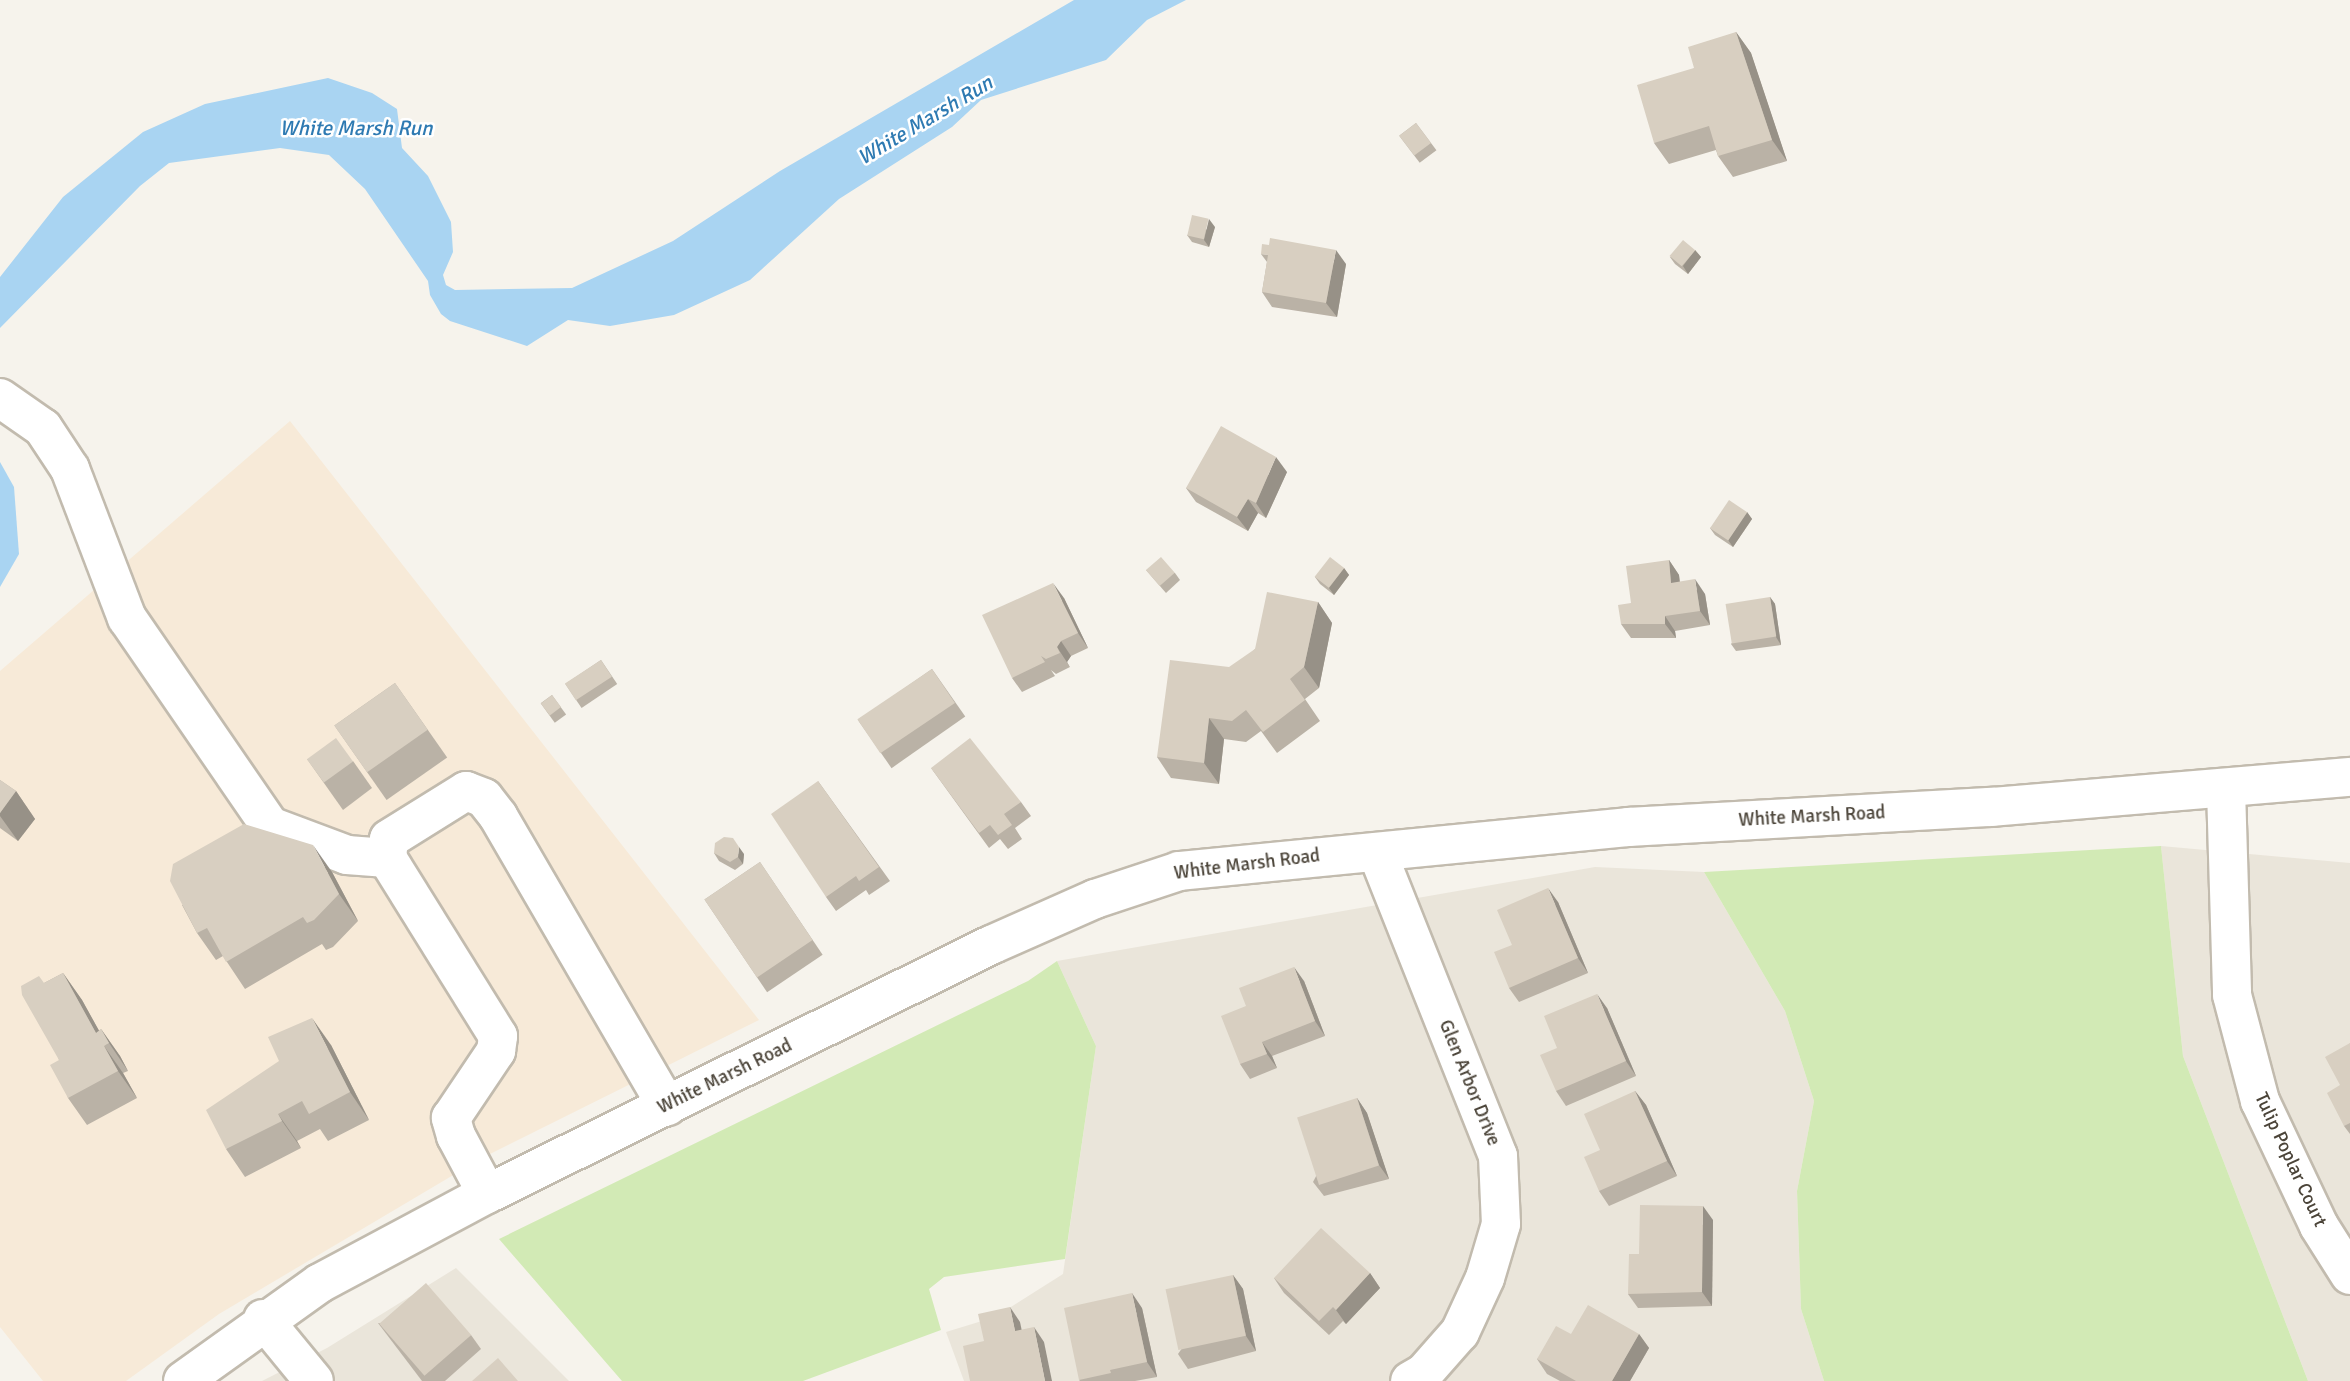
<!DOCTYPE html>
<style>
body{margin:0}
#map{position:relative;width:2350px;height:1381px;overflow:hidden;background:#f6f3ec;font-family:Signika,sans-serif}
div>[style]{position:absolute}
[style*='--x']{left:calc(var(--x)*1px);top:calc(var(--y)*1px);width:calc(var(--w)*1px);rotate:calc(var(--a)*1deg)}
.residential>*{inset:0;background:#eae5da}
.commercial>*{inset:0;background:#f7ead8}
.green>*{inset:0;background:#d2eab5}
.water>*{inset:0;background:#a9d4f2}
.roads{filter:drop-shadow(2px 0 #c2bbae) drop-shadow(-2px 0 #c2bbae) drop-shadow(0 2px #c2bbae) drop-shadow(0 -2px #c2bbae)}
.minor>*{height:38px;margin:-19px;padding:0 19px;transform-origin:19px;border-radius:19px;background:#fff}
.wall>*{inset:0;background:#bab2a6;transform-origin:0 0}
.shaded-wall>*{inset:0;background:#979187}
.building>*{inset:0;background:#d8cfc1;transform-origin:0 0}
span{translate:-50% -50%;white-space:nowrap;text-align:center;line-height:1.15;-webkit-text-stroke:5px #fff;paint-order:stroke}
.street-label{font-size:19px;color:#4b4439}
.water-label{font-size:21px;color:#2e7ab2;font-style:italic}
</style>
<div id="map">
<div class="residential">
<i style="clip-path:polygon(2161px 846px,2350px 863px,2350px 1381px,2308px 1381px,2183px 1056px)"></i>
<i style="clip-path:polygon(1595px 867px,1704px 872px,1785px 1011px,1814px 1101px,1797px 1191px,1801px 1309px,1824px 1381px,964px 1381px,946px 1332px,995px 1317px,1063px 1274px,1096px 1046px,1057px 961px)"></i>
<i style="clip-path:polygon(456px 1268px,569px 1381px,262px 1381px,327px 1348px)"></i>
</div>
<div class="commercial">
<i style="clip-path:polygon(290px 421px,759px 1020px,482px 1158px,219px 1314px,126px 1381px,43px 1381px,0 1327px,0 671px)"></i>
</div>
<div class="green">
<i style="clip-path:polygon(2161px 846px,2183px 1056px,2308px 1381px,1824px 1381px,1801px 1309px,1797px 1191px,1814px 1101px,1785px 1011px,1704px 872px)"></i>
<i style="clip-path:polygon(1057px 961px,1096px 1046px,1065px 1259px,944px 1277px,929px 1289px,941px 1330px,803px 1381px,622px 1381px,499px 1239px,1028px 981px)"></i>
</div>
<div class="water">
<i style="clip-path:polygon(1074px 0,1186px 0,1147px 20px,1106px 60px,981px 100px,952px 127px,839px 199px,750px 280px,674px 315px,610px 326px,568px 320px,527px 346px,450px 321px,441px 314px,430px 295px,428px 281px,365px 189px,329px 155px,280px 148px,169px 163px,140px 186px,0 328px,0 277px,63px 197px,143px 132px,205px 104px,328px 78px,372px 93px,397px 109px,402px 148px,428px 176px,451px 222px,453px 252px,443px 275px,446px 285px,455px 290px,572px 288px,673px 241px,780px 171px)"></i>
<i style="clip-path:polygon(0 462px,14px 487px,19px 554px,0 587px)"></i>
</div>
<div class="roads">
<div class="minor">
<i style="--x:0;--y:398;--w:52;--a:34.9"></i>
<i style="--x:43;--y:428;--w:49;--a:56.6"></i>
<i style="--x:70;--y:469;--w:160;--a:69.1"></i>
<i style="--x:127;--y:618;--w:252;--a:55.5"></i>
<i style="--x:270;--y:826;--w:82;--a:20.6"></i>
<i style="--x:347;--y:855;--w:40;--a:4.3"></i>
<i style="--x:2226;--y:789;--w:206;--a:88.3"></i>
<i style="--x:2232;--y:995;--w:110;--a:75.2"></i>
<i style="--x:2260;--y:1101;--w:138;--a:64.7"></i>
<i style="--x:2319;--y:1226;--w:58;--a:57.7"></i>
<i style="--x:1377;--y:852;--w:327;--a:68.3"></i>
<i style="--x:1498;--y:1156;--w:68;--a:87.5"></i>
<i style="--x:1501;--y:1224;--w:56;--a:106.5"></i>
<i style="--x:1485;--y:1278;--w:60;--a:114.8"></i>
<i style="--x:1460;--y:1332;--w:55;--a:131.3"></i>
<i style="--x:1424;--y:1373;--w:16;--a:150"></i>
<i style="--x:487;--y:1194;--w:66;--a:-118.1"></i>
<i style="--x:456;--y:1136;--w:19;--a:-106"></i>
<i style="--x:451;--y:1118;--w:81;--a:-56.1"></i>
<i style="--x:496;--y:1051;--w:15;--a:-82"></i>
<i style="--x:498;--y:1036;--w:210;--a:-121.9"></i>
<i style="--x:387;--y:858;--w:19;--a:-84"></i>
<i style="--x:389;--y:839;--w:91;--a:-31.9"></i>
<i style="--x:466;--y:791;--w:19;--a:21"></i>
<i style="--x:484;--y:798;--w:23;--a:52"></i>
<i style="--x:498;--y:816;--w:336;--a:59.8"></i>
<i style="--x:263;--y:1319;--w:80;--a:50.6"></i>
<i style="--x:183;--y:1381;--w:168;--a:-35.6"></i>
<i style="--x:320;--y:1283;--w:189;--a:-28.1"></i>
<i style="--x:487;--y:1194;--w:562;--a:-26.29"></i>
<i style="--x:991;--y:945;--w:114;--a:-23.9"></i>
<i style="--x:1095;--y:899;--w:89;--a:-18.4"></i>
<i style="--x:1179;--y:871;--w:452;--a:-5.6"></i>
<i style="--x:1629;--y:827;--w:363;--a:-3.2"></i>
<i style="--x:1991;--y:807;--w:360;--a:-4.8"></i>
</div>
</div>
<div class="wall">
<i style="clip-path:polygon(1736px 32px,1751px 53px,1787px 161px,1733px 177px,1718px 156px,1716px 150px,1669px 164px,1654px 143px,1694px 68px)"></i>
<i style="left:1416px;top:123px;width:34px;height:21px;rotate:53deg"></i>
<i style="clip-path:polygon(1215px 227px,1209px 247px,1192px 242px,1187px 235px)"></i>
<i style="clip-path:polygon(1695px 250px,1701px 257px,1688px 274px,1675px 264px,1670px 257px)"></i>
<i style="clip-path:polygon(1261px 254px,1346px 264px,1337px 317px,1272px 307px,1262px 292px,1267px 262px)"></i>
<i style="clip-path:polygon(1287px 472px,1266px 518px,1258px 513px,1248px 531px,1196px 502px,1186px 488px)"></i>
<i style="clip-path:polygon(1747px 512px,1752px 519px,1733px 547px,1715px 535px,1710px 528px)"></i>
<i style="clip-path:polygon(1669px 560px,1679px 575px,1680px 582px,1705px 594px,1710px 625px,1675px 631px,1676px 638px,1631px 638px,1621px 624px,1631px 603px)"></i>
<i style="clip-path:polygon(1344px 568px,1349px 575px,1334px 595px,1320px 584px,1315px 577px)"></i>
<i style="clip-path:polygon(1146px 570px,1175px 573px,1180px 580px,1166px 593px)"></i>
<i style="clip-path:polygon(1770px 597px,1775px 604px,1781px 645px,1736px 651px,1731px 644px)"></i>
<i style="clip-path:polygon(1064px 598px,1088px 648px,1071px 656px,1067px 662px,1070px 667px,1056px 674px,1051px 670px,1055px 676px,1022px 692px,1012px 678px)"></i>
<i style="clip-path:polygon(1318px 602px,1332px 623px,1319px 688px,1305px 699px,1320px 721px,1277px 753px,1261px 731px,1246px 742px,1224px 739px,1219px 784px,1171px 778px,1157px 757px,1255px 649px)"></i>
<i style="left:601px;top:660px;width:29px;height:43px;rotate:56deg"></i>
<i style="left:932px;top:669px;width:58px;height:90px;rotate:55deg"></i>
<i style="left:395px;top:683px;width:91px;height:74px;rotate:55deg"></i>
<i style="left:552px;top:695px;width:24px;height:14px;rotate:54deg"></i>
<i style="clip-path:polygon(307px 759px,353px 761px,372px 788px,343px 810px)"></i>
<i style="clip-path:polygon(931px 768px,1021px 802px,1031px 816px,1015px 828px,1022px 839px,1008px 849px,1000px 839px,989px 848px)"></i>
<i style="clip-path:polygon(0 780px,16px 791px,35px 819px,18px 841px,0 828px)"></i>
<i style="clip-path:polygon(818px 781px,890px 881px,869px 895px,866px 890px,836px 911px,826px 897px)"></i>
<i style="clip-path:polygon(714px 853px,744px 854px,743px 864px,735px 870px,719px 861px)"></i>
<i style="left:760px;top:862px;width:112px;height:67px;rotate:56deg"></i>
<i style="clip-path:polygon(332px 872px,358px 921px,333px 947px,326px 950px,322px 944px,245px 989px,223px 956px,216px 960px,197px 933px,182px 905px)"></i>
<i style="clip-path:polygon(1558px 902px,1588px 973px,1519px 1002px,1509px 988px,1512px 945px)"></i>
<i style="clip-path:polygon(63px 973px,82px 1000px,99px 1031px,101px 1029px,120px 1056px,128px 1071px,123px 1073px,137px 1098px,87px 1125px,68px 1098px,59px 1060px,44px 983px)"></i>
<i style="clip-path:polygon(1304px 981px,1325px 1036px,1272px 1056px,1277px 1068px,1250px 1079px,1240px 1064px,1246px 1006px)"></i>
<i style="clip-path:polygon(1607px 1008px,1636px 1076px,1566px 1106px,1556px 1091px,1557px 1048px)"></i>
<i style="clip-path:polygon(2350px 1043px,2350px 1134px,2344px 1126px,2340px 1085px)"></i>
<i style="clip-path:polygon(331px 1045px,369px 1120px,328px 1141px,320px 1129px,297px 1141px,301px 1148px,245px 1177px,226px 1149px)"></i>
<i style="clip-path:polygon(1635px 1091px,1646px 1105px,1677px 1176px,1609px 1206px,1599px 1191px,1600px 1150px)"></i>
<i style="clip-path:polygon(1357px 1098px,1367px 1113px,1389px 1179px,1324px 1196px,1313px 1182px)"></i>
<i style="clip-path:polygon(1713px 1220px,1712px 1306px,1638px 1308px,1628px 1294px,1639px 1254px)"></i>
<i style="clip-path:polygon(1370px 1273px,1380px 1288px,1346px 1324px,1343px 1321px,1329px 1335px,1284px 1293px,1274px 1278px)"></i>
<i style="clip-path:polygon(1233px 1275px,1243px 1289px,1256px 1351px,1188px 1369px,1178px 1354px)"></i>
<i style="clip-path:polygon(1142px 1308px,1157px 1377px,1135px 1381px,1080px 1381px,1079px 1380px)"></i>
<i style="clip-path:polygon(378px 1323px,471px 1335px,481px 1349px,445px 1381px,422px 1381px)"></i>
<i style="clip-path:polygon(1571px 1334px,1639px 1334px,1649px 1348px,1630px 1381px,1560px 1381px,1547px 1374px,1537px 1359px)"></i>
</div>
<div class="shaded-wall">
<i style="clip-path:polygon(1736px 32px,1751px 53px,1787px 161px,1772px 140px)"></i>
<i style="clip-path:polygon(1209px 219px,1215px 227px,1209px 247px,1204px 240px)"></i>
<i style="clip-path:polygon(1336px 250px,1346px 264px,1337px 317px,1326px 303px)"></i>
<i style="clip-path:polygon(1695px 250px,1701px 257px,1688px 274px,1683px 266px)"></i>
<i style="clip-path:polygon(1276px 457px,1287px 472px,1266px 518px,1256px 503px)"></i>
<i style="clip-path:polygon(1248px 499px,1258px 513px,1248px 531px,1237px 517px)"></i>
<i style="clip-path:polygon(1747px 512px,1752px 519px,1733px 547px,1728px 540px)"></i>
<i style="clip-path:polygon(1669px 560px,1679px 575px,1681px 597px,1671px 583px)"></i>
<i style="clip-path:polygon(1344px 568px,1349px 575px,1334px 595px,1329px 588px)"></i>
<i style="clip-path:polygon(1695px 579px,1705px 594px,1710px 625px,1700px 611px)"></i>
<i style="clip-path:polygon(1053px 583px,1064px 598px,1088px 648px,1078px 633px)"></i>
<i style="clip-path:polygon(1770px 597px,1775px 604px,1781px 645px,1776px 637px)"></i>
<i style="clip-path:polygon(1318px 602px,1332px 623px,1319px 688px,1304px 667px)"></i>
<i style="clip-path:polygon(1665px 616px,1675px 631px,1676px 638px,1665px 624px)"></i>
<i style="clip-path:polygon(1061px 641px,1071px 656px,1067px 662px,1070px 667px,1057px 647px)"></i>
<i style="clip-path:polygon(1209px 718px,1224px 739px,1219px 784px,1204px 763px)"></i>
<i style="clip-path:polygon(16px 791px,35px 819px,18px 841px,0 816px,0 813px)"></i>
<i style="clip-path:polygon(313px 845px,332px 872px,358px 921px,339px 894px)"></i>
<i style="clip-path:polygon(739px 847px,744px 854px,743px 864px,738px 857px)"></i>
<i style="clip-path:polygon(1548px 888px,1558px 902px,1588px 973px,1578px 958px)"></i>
<i style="clip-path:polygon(1294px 967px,1304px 981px,1325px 1036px,1315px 1021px)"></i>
<i style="clip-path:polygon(63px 973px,82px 1000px,107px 1045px,96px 1033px)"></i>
<i style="clip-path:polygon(1597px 994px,1607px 1008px,1636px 1076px,1626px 1061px)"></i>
<i style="clip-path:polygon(312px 1018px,331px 1045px,369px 1120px,350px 1092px)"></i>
<i style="clip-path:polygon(101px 1029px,120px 1056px,128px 1071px,109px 1043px)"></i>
<i style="clip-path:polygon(1262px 1042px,1272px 1056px,1277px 1068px,1267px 1054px)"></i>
<i style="clip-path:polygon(104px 1046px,123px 1073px,137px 1098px,118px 1071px)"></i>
<i style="clip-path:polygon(1635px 1091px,1646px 1105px,1677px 1176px,1667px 1161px)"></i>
<i style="clip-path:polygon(1357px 1098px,1367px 1113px,1389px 1179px,1379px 1165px)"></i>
<i style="clip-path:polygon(278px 1114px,297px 1141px,301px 1148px,282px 1121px)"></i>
<i style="clip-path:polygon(1703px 1206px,1713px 1220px,1712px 1306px,1702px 1292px)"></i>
<i style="clip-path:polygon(1370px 1273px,1380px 1288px,1346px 1324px,1336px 1310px)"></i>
<i style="clip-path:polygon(1233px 1275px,1243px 1289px,1256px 1351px,1246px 1336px)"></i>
<i style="clip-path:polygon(1132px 1293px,1142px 1308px,1157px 1377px,1147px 1362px)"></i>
<i style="clip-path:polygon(1010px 1307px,1020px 1322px,1025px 1346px,1015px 1331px)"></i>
<i style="clip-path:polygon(1034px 1327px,1044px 1342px,1052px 1381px,1045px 1381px)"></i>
<i style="clip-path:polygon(1639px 1334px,1649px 1348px,1630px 1381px,1612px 1381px)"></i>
</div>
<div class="building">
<i style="clip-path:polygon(1736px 32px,1772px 140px,1718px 156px,1709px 126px,1654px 143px,1637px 85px,1694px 68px,1688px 47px)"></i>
<i style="left:1416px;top:123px;width:25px;height:21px;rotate:53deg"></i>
<i style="left:1192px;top:215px;width:17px;height:21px;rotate:13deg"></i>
<i style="clip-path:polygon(1270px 238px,1336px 250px,1326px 303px,1262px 292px,1268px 255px,1261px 254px,1262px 244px,1269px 245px)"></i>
<i style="left:1683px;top:240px;width:16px;height:21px;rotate:40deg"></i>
<i style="clip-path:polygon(1221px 426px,1276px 457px,1256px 503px,1248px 499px,1237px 517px,1186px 488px)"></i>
<i style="left:1729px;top:500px;width:22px;height:34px;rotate:34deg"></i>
<i style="left:1161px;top:557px;width:21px;height:20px;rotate:49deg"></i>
<i style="left:1330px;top:557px;width:18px;height:25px;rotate:38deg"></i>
<i style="clip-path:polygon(1669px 560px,1671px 583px,1695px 579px,1700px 611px,1665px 616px,1665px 624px,1621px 624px,1618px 605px,1631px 603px,1626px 566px)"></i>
<i style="clip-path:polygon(1053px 583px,1078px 633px,1061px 641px,1057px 647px,1060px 653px,1046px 659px,1041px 656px,1045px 662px,1012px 678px,982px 615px)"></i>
<i style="clip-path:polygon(1267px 592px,1318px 602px,1304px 667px,1290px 679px,1305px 700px,1263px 732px,1246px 710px,1232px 721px,1209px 718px,1204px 763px,1157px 757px,1170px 660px,1229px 667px,1255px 649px)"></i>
<i style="left:1770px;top:597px;width:40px;height:45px;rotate:81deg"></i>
<i style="left:601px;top:660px;width:20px;height:43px;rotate:57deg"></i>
<i style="left:932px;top:669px;width:41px;height:90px;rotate:56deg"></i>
<i style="left:395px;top:683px;width:57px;height:74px;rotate:55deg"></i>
<i style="left:552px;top:695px;width:15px;height:14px;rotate:53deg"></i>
<i style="left:336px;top:738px;width:29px;height:36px;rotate:54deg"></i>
<i style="clip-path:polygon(970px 738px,1021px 802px,1004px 814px,1012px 825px,998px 835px,990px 825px,979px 833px,931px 768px)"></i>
<i style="clip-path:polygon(0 780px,16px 791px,0 813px)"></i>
<i style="clip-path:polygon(818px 781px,879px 867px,859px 881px,856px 876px,826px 897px,771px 814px)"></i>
<i style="clip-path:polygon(244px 824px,313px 845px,339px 894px,314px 920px,307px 923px,303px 917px,226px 962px,207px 928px,197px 933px,170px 881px,173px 864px)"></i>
<i style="clip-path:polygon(724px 837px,733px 838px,739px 847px,738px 857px,730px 862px,714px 853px,715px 843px)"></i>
<i style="left:760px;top:862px;width:94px;height:67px;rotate:56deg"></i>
<i style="clip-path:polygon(1548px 888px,1578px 958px,1509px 988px,1494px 952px,1512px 945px,1497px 910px)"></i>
<i style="clip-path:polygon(1294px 967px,1315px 1021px,1262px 1042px,1267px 1054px,1240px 1064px,1221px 1016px,1246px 1006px,1239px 988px)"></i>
<i style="clip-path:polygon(63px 973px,96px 1033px,101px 1029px,109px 1043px,104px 1046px,118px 1071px,68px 1098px,50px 1065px,59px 1060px,22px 995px,21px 986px,39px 976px,44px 983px)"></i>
<i style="clip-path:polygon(1597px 994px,1626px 1061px,1556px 1091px,1540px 1055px,1557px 1048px,1544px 1016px)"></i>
<i style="clip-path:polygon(312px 1018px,350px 1092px,309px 1114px,302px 1101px,278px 1114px,282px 1121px,226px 1149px,206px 1110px,279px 1061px,268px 1037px)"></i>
<i style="clip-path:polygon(2350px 1043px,2350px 1123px,2344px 1126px,2327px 1093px,2340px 1085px,2325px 1057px)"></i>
<i style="clip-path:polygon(1635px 1091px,1667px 1161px,1599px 1191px,1584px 1157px,1600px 1150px,1584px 1114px)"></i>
<i style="left:1357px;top:1098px;width:71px;height:63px;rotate:72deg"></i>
<i style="clip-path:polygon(1640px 1205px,1703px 1206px,1702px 1292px,1628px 1294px,1629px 1254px,1639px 1254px)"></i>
<i style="clip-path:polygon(1321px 1228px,1370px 1273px,1336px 1310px,1333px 1307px,1319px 1321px,1274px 1278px)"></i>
<i style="left:1233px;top:1275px;width:62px;height:69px;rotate:78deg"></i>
<i style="left:426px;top:1283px;width:69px;height:62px;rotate:49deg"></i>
<i style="clip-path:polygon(1132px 1293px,1147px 1362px,1110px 1370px,1111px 1373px,1079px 1380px,1064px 1308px)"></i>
<i style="clip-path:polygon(1588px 1305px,1639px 1334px,1612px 1381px,1576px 1381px,1537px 1359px,1556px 1326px,1571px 1334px)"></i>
<i style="clip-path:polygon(1010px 1307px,1015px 1331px,1034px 1327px,1045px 1381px,970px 1381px,963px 1346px,984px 1341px,978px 1314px)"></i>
<i style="clip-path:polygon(498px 1358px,518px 1381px,472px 1381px)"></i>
</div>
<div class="street-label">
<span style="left:1812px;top:817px;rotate:-3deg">White Marsh Road</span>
<span style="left:1247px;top:865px;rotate:-7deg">White Marsh Road</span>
<span style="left:725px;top:1077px;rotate:-26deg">White Marsh Road</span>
<span style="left:1469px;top:1083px;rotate:68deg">Glen Arbor Drive</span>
<span style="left:2290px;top:1160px;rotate:65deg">Tulip Poplar Court</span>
</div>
<div class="water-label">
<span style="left:925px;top:120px;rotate:-31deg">White Marsh Run</span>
<span style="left:356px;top:128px">White Marsh Run</span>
</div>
</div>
